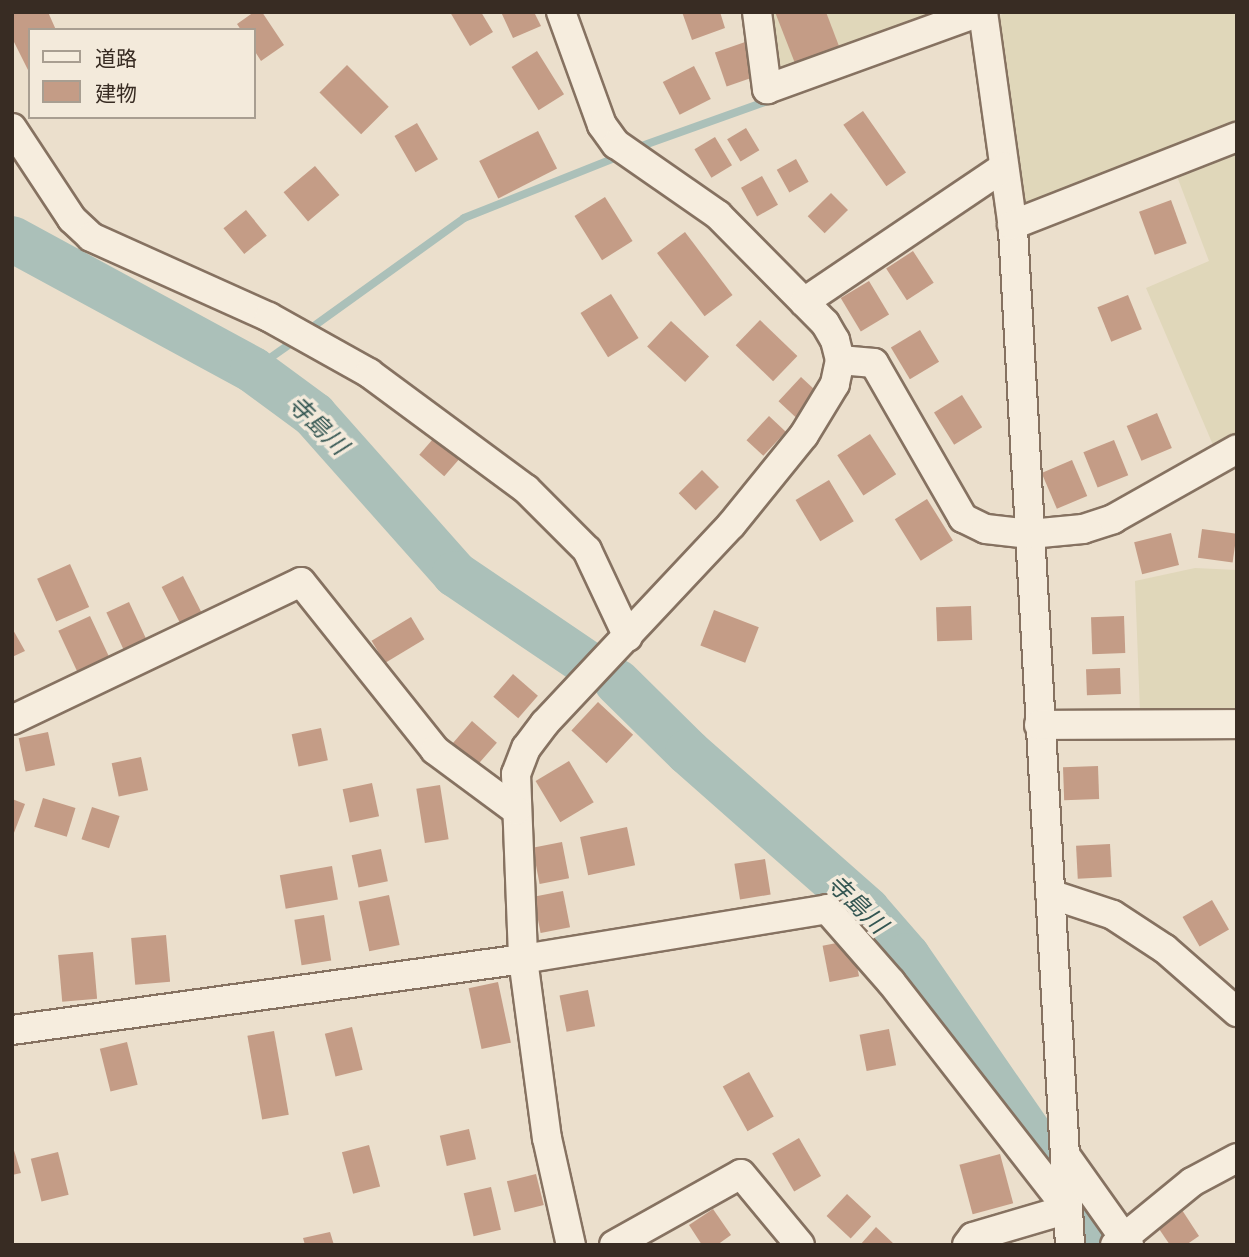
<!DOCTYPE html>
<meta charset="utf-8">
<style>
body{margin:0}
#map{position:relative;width:1249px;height:1257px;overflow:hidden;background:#ebdfcc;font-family:"Libre Baskerville","Noto Sans JP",serif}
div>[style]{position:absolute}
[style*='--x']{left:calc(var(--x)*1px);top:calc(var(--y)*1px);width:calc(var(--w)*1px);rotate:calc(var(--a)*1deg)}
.farmland>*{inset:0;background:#e0d7ba}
.stream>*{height:8px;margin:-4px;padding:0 4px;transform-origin:4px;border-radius:4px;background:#abc0b9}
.river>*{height:46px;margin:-23px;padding:0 23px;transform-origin:23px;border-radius:23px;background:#abc0b9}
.building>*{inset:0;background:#c49c86;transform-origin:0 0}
.roads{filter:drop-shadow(2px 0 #867261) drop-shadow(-2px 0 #867261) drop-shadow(0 2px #867261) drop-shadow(0 -2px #867261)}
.street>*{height:28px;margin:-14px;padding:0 14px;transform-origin:14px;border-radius:14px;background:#f6edde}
span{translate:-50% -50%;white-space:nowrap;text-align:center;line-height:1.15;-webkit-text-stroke:7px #f3eadb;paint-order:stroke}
.water-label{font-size:24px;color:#345652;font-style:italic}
.frame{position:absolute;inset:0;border:14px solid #382c23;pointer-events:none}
.legend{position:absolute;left:28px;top:28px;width:228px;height:91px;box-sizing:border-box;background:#f3eadb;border:2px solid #a89e91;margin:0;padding:9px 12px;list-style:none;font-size:21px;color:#382c23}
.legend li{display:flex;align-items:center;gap:14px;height:35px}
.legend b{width:35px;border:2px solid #a89e91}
</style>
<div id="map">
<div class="farmland">
<i style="clip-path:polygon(761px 12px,942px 12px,784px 75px)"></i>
<i style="clip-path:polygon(1009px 12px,1237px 12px,1237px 126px,1022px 210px,997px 16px)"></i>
<i style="clip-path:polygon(1237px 151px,1237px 449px,1219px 459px,1146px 288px,1209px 261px,1172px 163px)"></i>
<i style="clip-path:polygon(1195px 568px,1237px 570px,1237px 713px,1140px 712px,1135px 581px)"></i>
</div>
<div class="stream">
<i style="--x:636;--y:148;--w:145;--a:-19.7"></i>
<i style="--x:307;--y:331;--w:193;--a:-35.7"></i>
<i style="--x:464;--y:218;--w:168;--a:-21.7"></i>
<i style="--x:253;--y:370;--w:54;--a:-35.2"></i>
</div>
<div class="river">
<i style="--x:12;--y:239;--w:274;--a:28.5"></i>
<i style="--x:253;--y:370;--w:76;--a:36.4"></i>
<i style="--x:314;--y:415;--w:213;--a:48.4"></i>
<i style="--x:455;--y:574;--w:157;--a:34.1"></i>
<i style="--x:617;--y:682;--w:100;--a:44.6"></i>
<i style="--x:688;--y:752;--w:239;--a:41.4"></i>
<i style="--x:867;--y:910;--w:61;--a:49"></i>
<i style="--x:907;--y:956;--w:255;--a:55.4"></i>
<i style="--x:1079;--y:1204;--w:35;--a:57"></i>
</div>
<div class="building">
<i style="clip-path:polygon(12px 12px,48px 12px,56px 30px,30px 30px,28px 70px,12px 38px)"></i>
<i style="clip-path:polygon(254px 12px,262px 12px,284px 45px,261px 61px,254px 50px,254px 30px,241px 30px,237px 24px)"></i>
<i style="clip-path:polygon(450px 12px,481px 12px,493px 32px,470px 46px)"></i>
<i style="clip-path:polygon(501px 12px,534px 12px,541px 26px,513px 38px)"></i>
<i style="clip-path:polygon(682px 12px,720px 12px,725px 28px,692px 40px)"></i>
<i style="clip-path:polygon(775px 12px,826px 12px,842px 54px,798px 71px)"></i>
<i style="left:748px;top:41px;width:36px;height:35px;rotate:71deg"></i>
<i style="left:537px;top:51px;width:51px;height:30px;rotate:58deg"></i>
<i style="left:347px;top:65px;width:59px;height:39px;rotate:45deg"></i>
<i style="left:694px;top:66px;width:37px;height:35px;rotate:63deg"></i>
<i style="left:863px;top:111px;width:75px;height:24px;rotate:55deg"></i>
<i style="left:417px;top:123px;width:42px;height:26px;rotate:60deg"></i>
<i style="left:746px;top:128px;width:26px;height:22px;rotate:59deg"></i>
<i style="left:538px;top:131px;width:42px;height:66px;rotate:63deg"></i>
<i style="left:715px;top:137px;width:33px;height:24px;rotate:59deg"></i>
<i style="left:796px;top:159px;width:26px;height:22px;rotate:61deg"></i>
<i style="left:315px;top:166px;width:38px;height:41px;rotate:50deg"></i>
<i style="left:762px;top:176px;width:33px;height:24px;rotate:61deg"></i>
<i style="left:831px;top:193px;width:24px;height:33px;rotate:45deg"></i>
<i style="left:605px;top:197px;width:52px;height:36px;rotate:58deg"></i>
<i style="left:1171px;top:200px;width:46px;height:34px;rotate:70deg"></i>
<i style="left:246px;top:210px;width:33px;height:29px;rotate:51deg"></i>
<i style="left:685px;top:232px;width:79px;height:35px;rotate:53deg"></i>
<i style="left:913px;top:251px;width:38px;height:32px;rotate:57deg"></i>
<i style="left:869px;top:281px;width:39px;height:33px;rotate:59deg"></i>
<i style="left:611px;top:294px;width:52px;height:36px;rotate:58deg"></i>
<i style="left:1128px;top:295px;width:37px;height:33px;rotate:68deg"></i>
<i style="left:760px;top:320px;width:52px;height:35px;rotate:44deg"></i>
<i style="left:671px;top:321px;width:52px;height:35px;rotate:43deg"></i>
<i style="left:920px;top:330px;width:37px;height:34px;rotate:59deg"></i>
<i style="left:801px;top:377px;width:25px;height:33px;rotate:43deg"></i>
<i style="left:962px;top:395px;width:38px;height:33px;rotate:58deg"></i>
<i style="left:1157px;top:413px;width:38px;height:33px;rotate:67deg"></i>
<i style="left:769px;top:416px;width:23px;height:33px;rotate:43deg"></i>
<i style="left:439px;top:432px;width:33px;height:30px;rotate:41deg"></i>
<i style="left:870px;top:434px;width:48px;height:39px;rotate:57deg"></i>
<i style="left:1114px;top:440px;width:38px;height:33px;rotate:68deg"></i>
<i style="left:1072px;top:460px;width:39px;height:33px;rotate:67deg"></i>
<i style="left:702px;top:470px;width:24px;height:33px;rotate:45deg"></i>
<i style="left:829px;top:480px;width:48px;height:39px;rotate:59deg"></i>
<i style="left:927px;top:499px;width:49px;height:38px;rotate:58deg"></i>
<i style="left:1202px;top:529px;width:35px;height:29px;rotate:8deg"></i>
<i style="left:1171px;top:533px;width:33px;height:38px;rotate:76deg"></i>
<i style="left:70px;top:564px;width:47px;height:36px;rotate:66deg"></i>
<i style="left:183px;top:576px;width:40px;height:24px;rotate:63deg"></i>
<i style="left:129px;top:602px;width:41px;height:25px;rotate:65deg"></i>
<i style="left:971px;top:606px;width:34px;height:35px;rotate:88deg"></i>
<i style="left:714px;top:610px;width:48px;height:38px;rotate:21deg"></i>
<i style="left:90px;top:616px;width:47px;height:35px;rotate:65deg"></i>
<i style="left:1124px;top:616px;width:37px;height:33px;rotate:88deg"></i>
<i style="left:411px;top:617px;width:26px;height:46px;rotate:59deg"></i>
<i style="clip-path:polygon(12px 628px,25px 651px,12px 657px)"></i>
<i style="left:1120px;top:668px;width:26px;height:34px;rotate:88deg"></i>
<i style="left:513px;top:674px;width:33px;height:30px;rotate:41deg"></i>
<i style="left:598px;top:702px;width:48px;height:39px;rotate:43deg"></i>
<i style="left:472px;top:721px;width:33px;height:30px;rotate:41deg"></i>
<i style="left:321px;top:728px;width:33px;height:30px;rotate:78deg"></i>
<i style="left:48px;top:732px;width:34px;height:30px;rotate:78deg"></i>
<i style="left:141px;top:757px;width:34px;height:30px;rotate:78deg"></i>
<i style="left:569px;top:761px;width:48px;height:39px;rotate:59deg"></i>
<i style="left:1098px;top:766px;width:33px;height:35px;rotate:88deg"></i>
<i style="left:372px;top:783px;width:34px;height:30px;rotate:78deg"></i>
<i style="left:440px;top:785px;width:55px;height:24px;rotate:81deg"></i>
<i style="left:43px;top:798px;width:34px;height:30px;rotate:17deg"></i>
<i style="clip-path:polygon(12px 799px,25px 804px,12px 838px)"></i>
<i style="left:92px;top:807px;width:29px;height:34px;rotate:18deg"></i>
<i style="left:627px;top:827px;width:39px;height:48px;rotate:78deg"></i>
<i style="left:562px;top:842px;width:37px;height:30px;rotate:79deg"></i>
<i style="left:1110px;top:844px;width:33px;height:34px;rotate:87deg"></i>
<i style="left:381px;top:849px;width:33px;height:30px;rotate:78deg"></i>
<i style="left:765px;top:859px;width:36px;height:31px;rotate:81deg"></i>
<i style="left:332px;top:866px;width:34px;height:53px;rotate:80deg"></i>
<i style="left:563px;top:891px;width:37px;height:30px;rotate:79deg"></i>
<i style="left:389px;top:895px;width:51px;height:31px;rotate:78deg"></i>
<i style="left:1212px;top:900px;width:34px;height:34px;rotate:60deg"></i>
<i style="left:324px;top:915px;width:46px;height:30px;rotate:81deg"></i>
<i style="left:166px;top:935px;width:47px;height:35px;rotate:85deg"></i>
<i style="left:852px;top:940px;width:37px;height:30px;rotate:79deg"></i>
<i style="left:93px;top:952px;width:47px;height:35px;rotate:85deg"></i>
<i style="left:498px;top:982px;width:62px;height:30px;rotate:78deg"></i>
<i style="left:588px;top:990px;width:37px;height:29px;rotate:79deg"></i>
<i style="left:352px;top:1027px;width:44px;height:28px;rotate:76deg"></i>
<i style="left:889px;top:1029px;width:37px;height:30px;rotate:79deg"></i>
<i style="left:274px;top:1031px;width:85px;height:27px;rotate:80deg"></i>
<i style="left:127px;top:1042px;width:44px;height:28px;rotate:76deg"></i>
<i style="left:749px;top:1072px;width:51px;height:30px;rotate:61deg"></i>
<i style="left:469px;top:1129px;width:31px;height:30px;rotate:77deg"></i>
<i style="left:799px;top:1138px;width:44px;height:31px;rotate:60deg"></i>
<i style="clip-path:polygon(12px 1144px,21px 1173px,12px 1175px)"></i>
<i style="left:369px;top:1145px;width:43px;height:28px;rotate:75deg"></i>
<i style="left:58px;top:1152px;width:44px;height:28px;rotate:76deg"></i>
<i style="left:1000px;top:1154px;width:51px;height:42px;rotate:75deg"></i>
<i style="left:536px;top:1174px;width:32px;height:30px;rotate:76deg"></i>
<i style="left:491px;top:1187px;width:44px;height:28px;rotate:77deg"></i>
<i style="left:847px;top:1194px;width:33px;height:30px;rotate:43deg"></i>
<i style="clip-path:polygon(713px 1209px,731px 1235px,717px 1245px,702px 1245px,689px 1225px)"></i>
<i style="clip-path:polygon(1182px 1210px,1199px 1236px,1186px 1245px,1170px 1245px,1157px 1226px)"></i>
<i style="clip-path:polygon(876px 1227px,895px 1245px,860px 1245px)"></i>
<i style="clip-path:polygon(330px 1232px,334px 1245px,305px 1245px,303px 1238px)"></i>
</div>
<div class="roads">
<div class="street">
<i style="--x:561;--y:12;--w:120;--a:70.1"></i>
<i style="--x:602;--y:125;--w:24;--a:54"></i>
<i style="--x:616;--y:144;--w:124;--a:34.8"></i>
<i style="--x:718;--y:215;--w:152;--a:45.3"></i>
<i style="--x:825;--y:323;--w:20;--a:60"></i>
<i style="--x:835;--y:340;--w:21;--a:76"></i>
<i style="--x:840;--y:360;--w:25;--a:102"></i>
<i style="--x:835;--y:384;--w:60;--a:121.3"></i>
<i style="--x:804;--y:435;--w:116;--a:129"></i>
<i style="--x:731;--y:525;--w:272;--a:133.2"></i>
<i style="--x:545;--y:723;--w:31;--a:127"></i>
<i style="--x:526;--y:748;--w:28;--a:111"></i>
<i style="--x:516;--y:774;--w:185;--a:87.8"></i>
<i style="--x:523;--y:959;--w:181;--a:82.4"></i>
<i style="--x:547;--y:1138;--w:110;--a:77.4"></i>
<i style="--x:757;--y:12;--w:78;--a:82.6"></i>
<i style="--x:767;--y:89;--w:226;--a:-19.9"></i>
<i style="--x:983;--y:12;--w:219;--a:82.1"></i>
<i style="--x:1013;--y:229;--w:1018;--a:86.79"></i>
<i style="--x:12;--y:128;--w:109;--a:56.6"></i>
<i style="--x:72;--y:219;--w:26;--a:43"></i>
<i style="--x:91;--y:237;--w:195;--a:24.2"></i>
<i style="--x:269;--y:317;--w:115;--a:29.2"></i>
<i style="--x:369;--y:373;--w:195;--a:36.5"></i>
<i style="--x:526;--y:489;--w:86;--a:45"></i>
<i style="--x:587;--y:550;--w:96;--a:64.8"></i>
<i style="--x:1012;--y:225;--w:242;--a:-21.4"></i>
<i style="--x:804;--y:302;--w:241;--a:-34"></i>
<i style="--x:840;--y:360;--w:34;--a:5"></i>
<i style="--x:874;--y:363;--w:179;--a:60.1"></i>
<i style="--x:963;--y:518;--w:25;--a:26"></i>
<i style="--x:986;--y:529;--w:44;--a:6.5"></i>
<i style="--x:1030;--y:534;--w:53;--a:-5.4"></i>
<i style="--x:1083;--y:529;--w:32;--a:-18"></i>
<i style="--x:1113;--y:519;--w:142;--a:-29.4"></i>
<i style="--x:12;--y:720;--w:320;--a:-25.5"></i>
<i style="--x:301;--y:582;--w:215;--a:51.4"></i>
<i style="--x:435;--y:750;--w:101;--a:36.5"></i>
<i style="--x:1039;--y:725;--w:198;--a:-0.3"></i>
<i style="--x:1050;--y:894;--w:66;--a:18.4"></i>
<i style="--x:1113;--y:915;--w:62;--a:33.2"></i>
<i style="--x:1165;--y:949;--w:96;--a:41.2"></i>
<i style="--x:12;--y:1030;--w:516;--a:-7.91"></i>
<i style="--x:523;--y:959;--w:308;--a:-9.3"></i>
<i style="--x:827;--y:909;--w:97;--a:48.8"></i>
<i style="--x:891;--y:982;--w:288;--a:52.1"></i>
<i style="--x:1068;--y:1209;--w:99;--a:163.6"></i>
<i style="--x:973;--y:1237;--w:10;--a:127"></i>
<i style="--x:1066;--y:1156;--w:109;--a:54.7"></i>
<i style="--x:614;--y:1245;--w:145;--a:-29.2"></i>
<i style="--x:741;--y:1174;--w:92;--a:50.3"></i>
<i style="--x:1115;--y:1245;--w:99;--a:-39.3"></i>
<i style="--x:1192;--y:1182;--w:51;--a:-28.1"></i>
</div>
</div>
<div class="water-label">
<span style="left:318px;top:425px;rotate:44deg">寺島川</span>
<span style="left:857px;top:904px;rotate:44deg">寺島川</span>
</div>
<div class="frame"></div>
<ul class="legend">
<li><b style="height:9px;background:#f6edde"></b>道路</li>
<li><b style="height:19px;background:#c49c86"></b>建物</li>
</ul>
</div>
